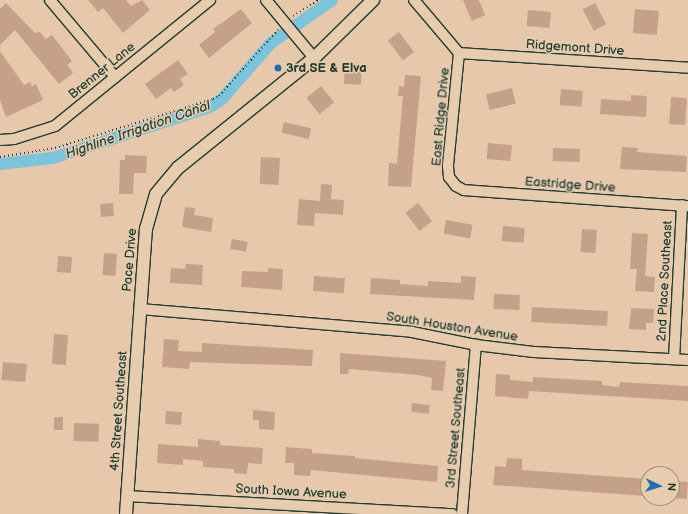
<!DOCTYPE html>
<style>
body{margin:0}
#map{position:relative;width:688px;height:514px;overflow:hidden;background:#e8c8ab;font-family:"Balsamiq Sans",sans-serif}
div>[style]{position:absolute}
[style*='--x']{left:calc(var(--x)*1px);top:calc(var(--y)*1px);width:calc(var(--w)*1px);rotate:calc(var(--a)*1deg)}
.canal>*{height:12px;margin:-6px;padding:0 6px;transform-origin:6px;border-radius:6px;background:#7bc4dc}
.building>*{inset:0;background:#c6a18a;transform-origin:0 0}
.path>*{height:2px;margin-top:-1px;transform-origin:0;background:repeating-linear-gradient(90deg,#1f3d34 0 1px,transparent 0 4px)}
.roads{filter:drop-shadow(1px 0 #1f3d34) drop-shadow(-1px 0 #1f3d34) drop-shadow(0 1px #1f3d34) drop-shadow(0 -1px #1f3d34)}
.minor>*{height:10px;margin:-5px;padding:0 5px;transform-origin:5px;border-radius:5px;background:#e7ccae}
.tertiary>*{height:12px;margin:-6px;padding:0 6px;transform-origin:6px;border-radius:6px;background:#e7ccae}
.dots>*{width:11px;height:11px;translate:-50% -50%;box-sizing:border-box;border:2px solid #e7ccae;border-radius:50%}
span{translate:-50% -50%;white-space:nowrap;text-align:center;line-height:1.15;-webkit-text-stroke:3px #e7ccae;paint-order:stroke}
.street-label{font-size:13px;color:#1f3d34}
.poi-label{font-size:13px;color:#1f3d34;font-weight:700}
.left{translate:0 -50%;text-align:left}
.water-label{font-size:14px;color:#24443c;font-style:italic}
.north{position:absolute;left:640px;top:466px;width:40px;height:40px;box-sizing:border-box;background:#e7ccae;border:1px solid #97937d;border-radius:50%;rotate:94deg;font-size:11px;font-weight:700;line-height:16px;text-align:center;color:#1f3d34}
.north::after{content:'';display:block;margin:auto;width:14px;height:18px;background:#1f6fb2;clip-path:polygon(50% 0,100% 100%,50% 72%,0 100%)}
</style>
<div id="map">
<div class="canal">
<i style="--x:0;--y:164;--w:53;--a:-6.5"></i>
<i style="--x:53;--y:158;--w:165;--a:-18"></i>
<i style="--x:210;--y:107;--w:14;--a:-34"></i>
<i style="--x:222;--y:99;--w:74;--a:-48.8"></i>
<i style="--x:271;--y:43;--w:75;--a:-35.2"></i>
</div>
<div class="building">
<i style="clip-path:polygon(88px 0,126px 0,131px 6px,142px 0,150px 10px,123px 33px,103px 8px,98px 12px)"></i>
<i style="clip-path:polygon(463px 0,479px 0,485px 15px,472px 21px)"></i>
<i style="clip-path:polygon(6px 3px,35px 33px,40px 32px,46px 39px,52px 35px,72px 61px,67px 65px,73px 73px,59px 84px,15px 30px,0 45px,0 9px)"></i>
<i style="left:595px;top:3px;width:24px;height:14px;rotate:62deg"></i>
<i style="clip-path:polygon(241px 9px,252px 23px,209px 58px,199px 45px,215px 32px,213px 29px)"></i>
<i style="left:635px;top:9px;width:24px;height:24px;rotate:5deg"></i>
<i style="left:528px;top:10px;width:23px;height:16px;rotate:5deg"></i>
<i style="left:399px;top:32px;width:25px;height:14px;rotate:53deg"></i>
<i style="clip-path:polygon(0 51px,24px 85px,30px 82px,32px 86px,36px 84px,43px 100px,6px 117px,0 100px)"></i>
<i style="clip-path:polygon(178px 60px,188px 74px,180px 79px,184px 85px,174px 92px,171px 88px,156px 99px,145px 84px)"></i>
<i style="left:345px;top:64px;width:17px;height:20px;rotate:3deg"></i>
<i style="clip-path:polygon(405px 75px,421px 76px,411px 187px,388px 186px,389px 163px,397px 164px,403px 96px,398px 96px,399px 86px,404px 87px)"></i>
<i style="left:321px;top:86px;width:21px;height:19px;rotate:51deg"></i>
<i style="left:512px;top:88px;width:16px;height:27px;rotate:76deg"></i>
<i style="left:561px;top:89px;width:22px;height:16px;rotate:5deg"></i>
<i style="clip-path:polygon(631px 95px,647px 96px,646px 117px,600px 114px,601px 99px,631px 101px)"></i>
<i style="left:671px;top:97px;width:16px;height:27px;rotate:4deg"></i>
<i style="left:284px;top:122px;width:28px;height:11px;rotate:13deg"></i>
<i style="left:488px;top:143px;width:24px;height:16px;rotate:5deg"></i>
<i style="clip-path:polygon(622px 147px,638px 148px,637px 152px,687px 156px,686px 172px,620px 169px)"></i>
<i style="left:553px;top:148px;width:27px;height:13px;rotate:2deg"></i>
<i style="clip-path:polygon(125px 155px,147px 156px,146px 173px,134px 173px,133px 194px,119px 194px,120px 160px,125px 160px)"></i>
<i style="left:261px;top:157px;width:19px;height:27px;rotate:3deg"></i>
<i style="clip-path:polygon(321px 184px,332px 185px,331px 199px,344px 200px,343px 215px,315px 213px,314px 226px,297px 225px,299px 199px,320px 201px)"></i>
<i style="left:113px;top:203px;width:13px;height:13px;rotate:86deg"></i>
<i style="left:418px;top:203px;width:23px;height:16px;rotate:52deg"></i>
<i style="clip-path:polygon(185px 207px,195px 208px,194px 215px,213px 218px,211px 232px,182px 227px)"></i>
<i style="left:446px;top:220px;width:27px;height:14px;rotate:10deg"></i>
<i style="left:503px;top:226px;width:22px;height:15px;rotate:5deg"></i>
<i style="left:582px;top:229px;width:15px;height:23px;rotate:4deg"></i>
<i style="clip-path:polygon(632px 233px,648px 234px,645px 276px,655px 277px,654px 292px,635px 291px,637px 269px,630px 269px)"></i>
<i style="left:232px;top:239px;width:16px;height:10px;rotate:11deg"></i>
<i style="left:104px;top:253px;width:13px;height:22px;rotate:4deg"></i>
<i style="left:58px;top:256px;width:14px;height:16px;rotate:4deg"></i>
<i style="clip-path:polygon(186px 264px,203px 265px,202px 285px,170px 283px,171px 268px,185px 269px)"></i>
<i style="clip-path:polygon(268px 268px,283px 269px,282px 290px,241px 287px,242px 271px,268px 272px)"></i>
<i style="left:314px;top:276px;width:31px;height:15px;rotate:4deg"></i>
<i style="clip-path:polygon(461px 276px,476px 277px,474px 300px,370px 294px,371px 278px,400px 280px,400px 284px,428px 286px,428px 281px,461px 283px)"></i>
<i style="left:494px;top:294px;width:26px;height:15px;rotate:2deg"></i>
<i style="left:532px;top:307px;width:76px;height:15px;rotate:3deg"></i>
<i style="clip-path:polygon(631px 308px,654px 309px,653px 323px,646px 323px,646px 330px,629px 329px)"></i>
<i style="left:54px;top:334px;width:14px;height:30px;rotate:4deg"></i>
<i style="clip-path:polygon(164px 339px,179px 340px,178px 351px,202px 352px,202px 343px,313px 350px,312px 366px,190px 362px,189px 369px,162px 367px)"></i>
<i style="clip-path:polygon(340px 353px,446px 361px,443px 391px,431px 390px,432px 378px,418px 375px,349px 369px,348px 374px,340px 374px)"></i>
<i style="left:3px;top:362px;width:24px;height:18px;rotate:5deg"></i>
<i style="clip-path:polygon(496px 374px,510px 375px,510px 380px,533px 382px,533px 377px,602px 381px,602px 385px,619px 387px,620px 382px,688px 386px,688px 401px,529px 391px,528px 399px,495px 396px)"></i>
<i style="left:412px;top:403px;width:18px;height:9px;rotate:6deg"></i>
<i style="clip-path:polygon(253px 410px,275px 412px,274px 430px,259px 429px,259px 420px,253px 420px)"></i>
<i style="left:166px;top:411px;width:16px;height:13px;rotate:4deg"></i>
<i style="left:54px;top:417px;width:9px;height:13px"></i>
<i style="left:74px;top:423px;width:25px;height:18px;rotate:2deg"></i>
<i style="clip-path:polygon(198px 439px,220px 441px,220px 445px,263px 448px,262px 464px,248px 463px,247px 474px,234px 473px,234px 469px,203px 467px,203px 461px,183px 459px,183px 465px,157px 463px,158px 444px,198px 447px)"></i>
<i style="clip-path:polygon(286px 447px,312px 449px,312px 453px,355px 456px,355px 458px,438px 466px,437px 482px,311px 470px,310px 476px,294px 475px,294px 463px,285px 463px)"></i>
<i style="clip-path:polygon(507px 458px,522px 459px,522px 470px,648px 479px,646px 496px,493px 485px,495px 466px,506px 467px)"></i>
<i style="left:672px;top:481px;width:16px;height:17px;rotate:4deg"></i>
</div>
<div class="path">
<i style="--x:293;--y:16;--w:31;--a:-32"></i>
<i style="--x:0;--y:157;--w:56;--a:-9.3"></i>
<i style="--x:55;--y:148;--w:165;--a:-17.2"></i>
<i style="--x:213;--y:99;--w:7;--a:-27"></i>
<i style="--x:219;--y:96;--w:89;--a:-48.2"></i>
</div>
<div class="roads">
<div class="minor">
<i style="--x:50;--y:0;--w:101;--a:49.8"></i>
<i style="--x:266;--y:0;--w:75;--a:50.4"></i>
<i style="--x:414;--y:0;--w:70;--a:49.7"></i>
<i style="--x:459;--y:53;--w:114;--a:95.6"></i>
<i style="--x:448;--y:166;--w:11;--a:85"></i>
<i style="--x:449;--y:177;--w:11;--a:52"></i>
<i style="--x:456;--y:186;--w:9;--a:27"></i>
<i style="--x:464;--y:190;--w:225;--a:4.1"></i>
<i style="--x:459;--y:53;--w:229;--a:3.7"></i>
<i style="--x:0;--y:140;--w:14;--a:-4"></i>
<i style="--x:14;--y:139;--w:43;--a:-17.6"></i>
<i style="--x:55;--y:126;--w:200;--a:-39.1"></i>
<i style="--x:140;--y:309;--w:273;--a:4.8"></i>
<i style="--x:412;--y:332;--w:65;--a:11.5"></i>
<i style="--x:476;--y:345;--w:58;--a:6.9"></i>
<i style="--x:534;--y:352;--w:154;--a:3"></i>
<i style="--x:674;--y:359;--w:154;--a:-87"></i>
<i style="--x:127;--y:496;--w:326;--a:3.2"></i>
<i style="--x:462;--y:514;--w:170;--a:-85.3"></i>
</div>
<div class="tertiary">
<i style="--x:126;--y:514;--w:286;--a:-86"></i>
<i style="--x:146;--y:229;--w:36;--a:-74"></i>
<i style="--x:156;--y:194;--w:35;--a:-50"></i>
<i style="--x:179;--y:167;--w:174;--a:-38.9"></i>
<i style="--x:314;--y:58;--w:83;--a:-44.5"></i>
</div>
</div>
<div class="dots">
<i style="left:278px;top:68px;background:#1f6fb2"></i>
</div>
<div class="street-label">
<span style="left:575px;top:48px;rotate:4deg">Ridgemont Drive</span>
<span style="left:102px;top:71px;rotate:-39deg">Brenner Lane</span>
<span style="left:441px;top:117px;rotate:-85deg">East Ridge Drive</span>
<span style="left:570px;top:185px;rotate:4deg">Eastridge Drive</span>
<span style="left:130px;top:260px;rotate:-85deg">Pace Drive</span>
<span style="left:665px;top:281px;rotate:-87deg">2nd Place Southeast</span>
<span style="left:452px;top:327px;rotate:9deg">South Houston Avenue</span>
<span style="left:119px;top:411px;rotate:-86deg">4th Street Southeast</span>
<span style="left:456px;top:428px;rotate:-85deg">3rd Street Southeast</span>
<span style="left:291px;top:492px;rotate:3deg">South Iowa Avenue</span>
</div>
<div class="poi-label">
<span class="left" style="left:286px;top:68px">3rd SE &amp; Elva</span>
</div>
<div class="water-label">
<span style="left:138px;top:130px;rotate:-19deg">Highline Irrigation Canal</span>
</div>
<div class="north">N</div>
</div>
